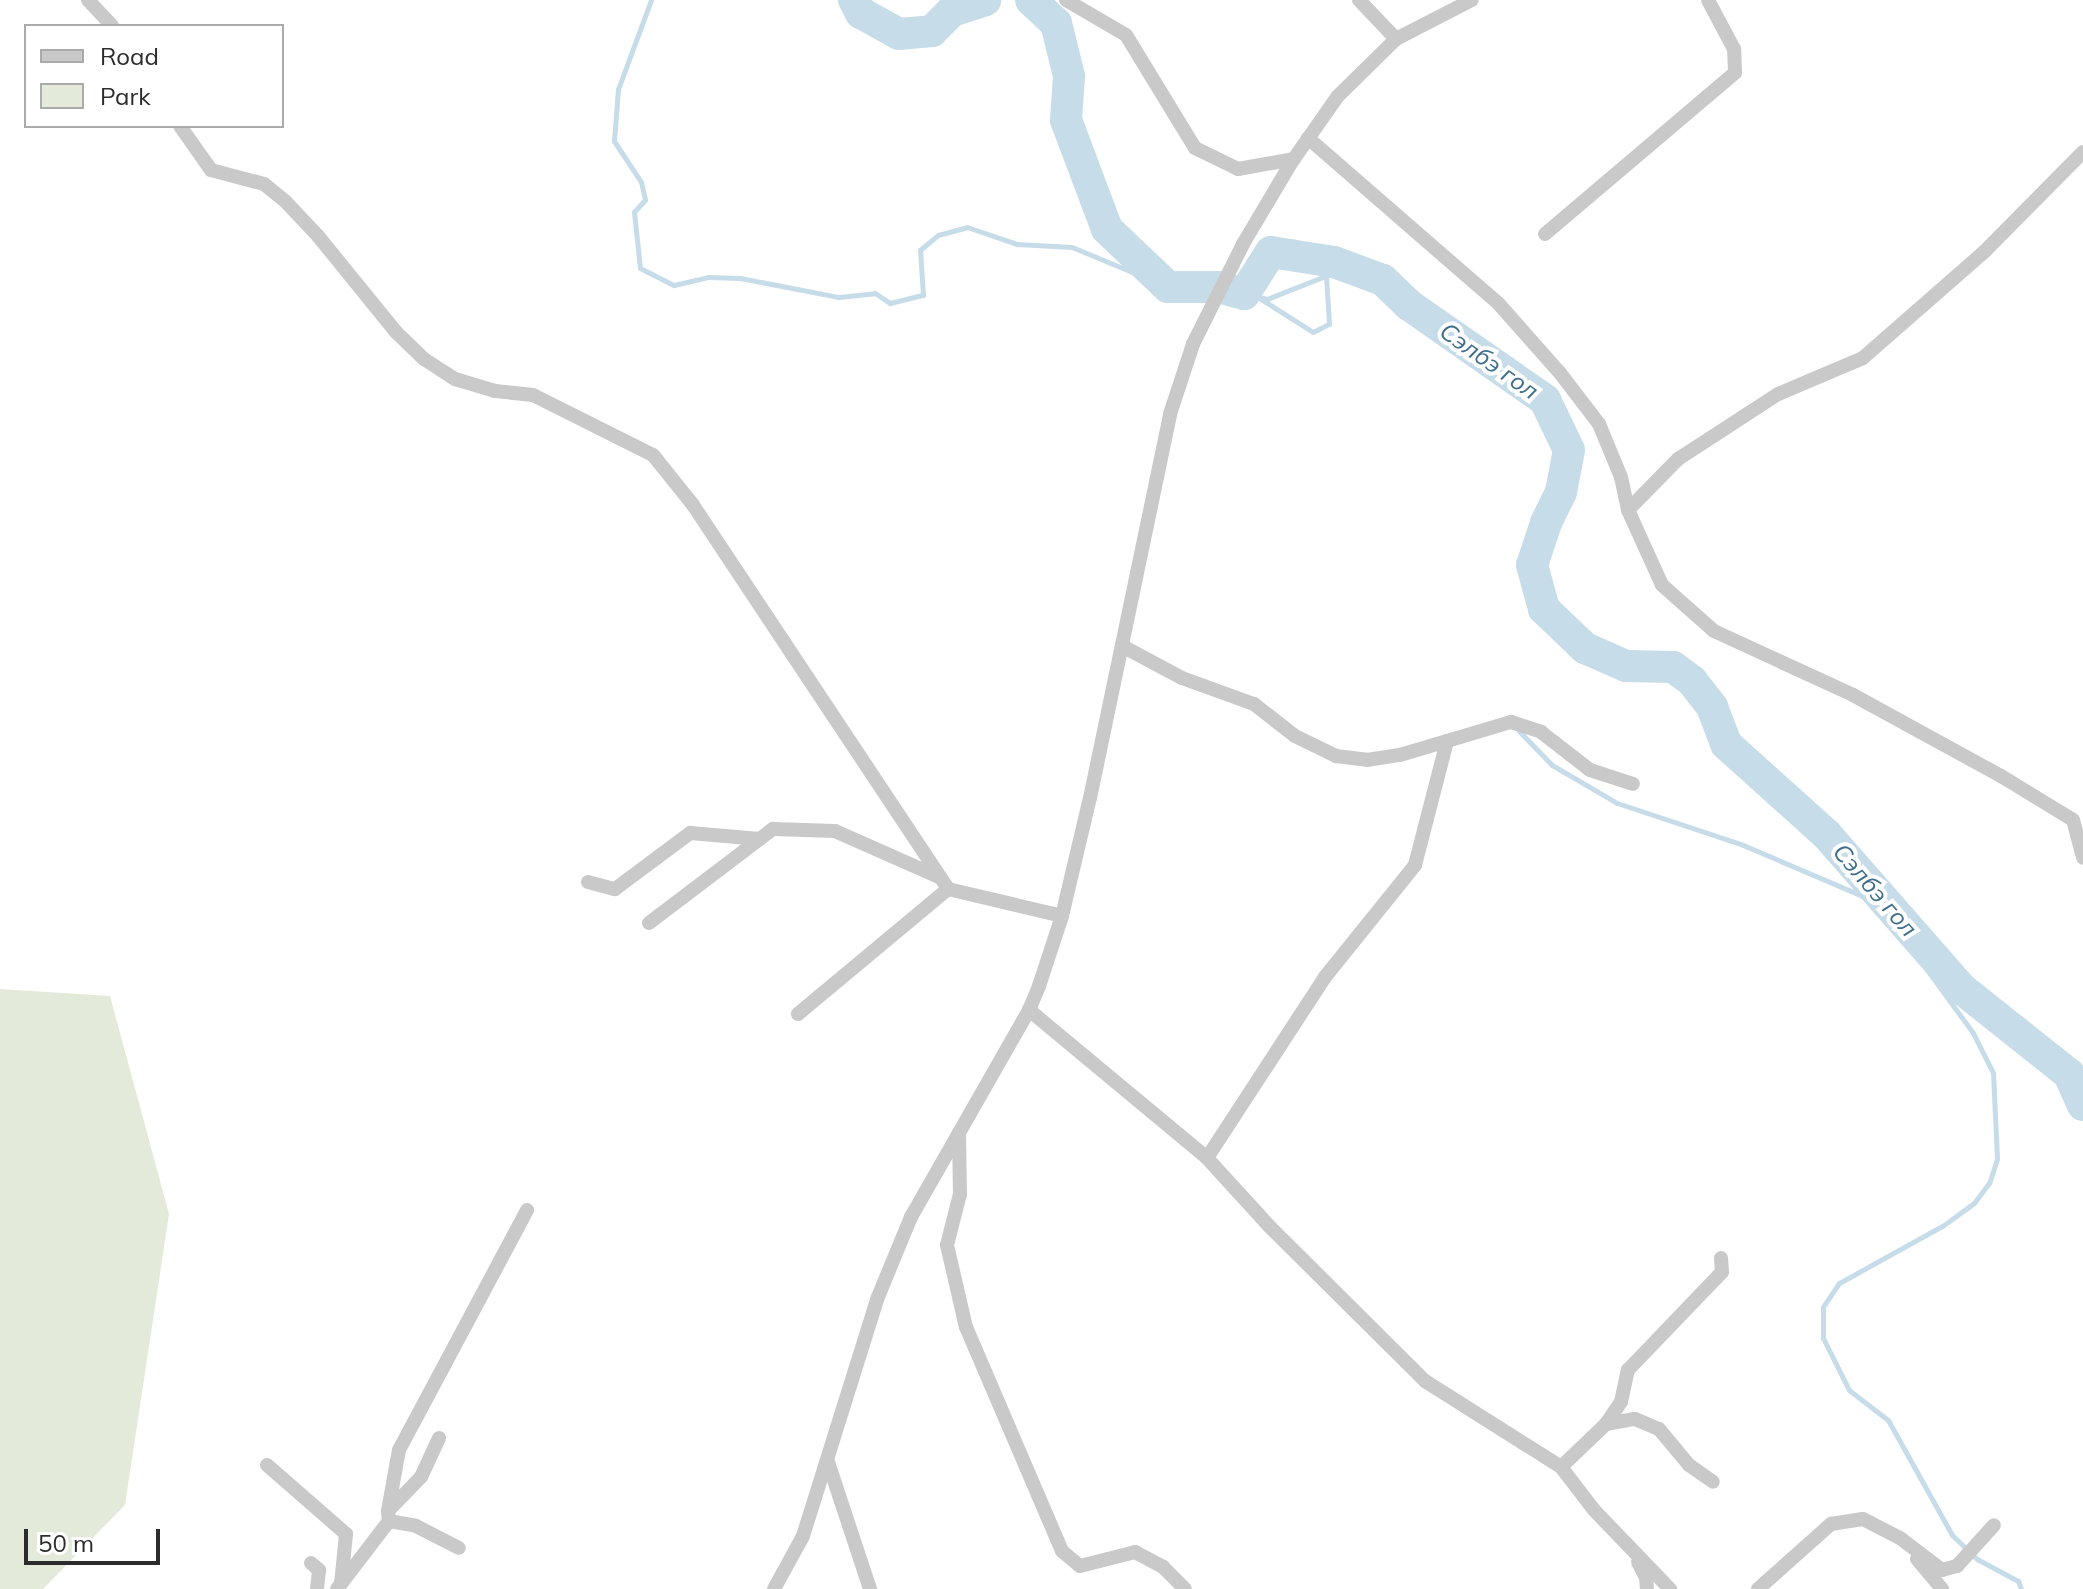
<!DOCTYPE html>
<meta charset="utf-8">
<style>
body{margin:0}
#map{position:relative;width:2083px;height:1589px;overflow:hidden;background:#fff;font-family:Mulish,sans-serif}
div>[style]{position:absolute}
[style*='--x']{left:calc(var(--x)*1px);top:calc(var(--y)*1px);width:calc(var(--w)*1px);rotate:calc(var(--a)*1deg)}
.green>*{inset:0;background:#e3eada}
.stream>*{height:5px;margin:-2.5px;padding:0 2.5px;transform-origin:2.5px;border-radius:2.5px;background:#c7dce9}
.river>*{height:32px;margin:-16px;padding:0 16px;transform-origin:16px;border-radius:16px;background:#c7dce9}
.street>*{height:14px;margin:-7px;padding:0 7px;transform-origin:7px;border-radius:7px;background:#c9c9c9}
span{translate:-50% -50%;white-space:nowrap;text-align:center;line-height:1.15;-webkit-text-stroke:8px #fff;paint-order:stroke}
.water-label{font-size:24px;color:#3e6e8b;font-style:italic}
.legend{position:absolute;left:24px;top:24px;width:260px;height:104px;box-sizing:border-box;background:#fff;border:2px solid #ababab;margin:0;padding:10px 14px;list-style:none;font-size:24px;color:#2c2c2c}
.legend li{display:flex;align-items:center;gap:16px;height:40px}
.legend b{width:40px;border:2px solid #ababab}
.scale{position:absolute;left:24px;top:1529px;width:136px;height:36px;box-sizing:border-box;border:4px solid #2c2c2c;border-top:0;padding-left:10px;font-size:24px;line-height:28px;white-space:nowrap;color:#2c2c2c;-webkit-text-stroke:6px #fff;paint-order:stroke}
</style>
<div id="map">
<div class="green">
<i style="clip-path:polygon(0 989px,110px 996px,169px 1214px,125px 1505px,43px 1589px,0 1589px)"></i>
</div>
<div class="stream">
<i style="--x:651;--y:0;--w:95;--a:110.3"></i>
<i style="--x:618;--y:89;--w:52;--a:94.4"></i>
<i style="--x:614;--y:141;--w:49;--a:56.6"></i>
<i style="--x:641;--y:182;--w:18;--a:77"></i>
<i style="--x:645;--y:200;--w:16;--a:133"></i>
<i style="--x:634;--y:212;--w:56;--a:83.9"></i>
<i style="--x:640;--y:268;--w:38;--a:27"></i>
<i style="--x:674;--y:285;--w:36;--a:-13"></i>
<i style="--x:709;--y:277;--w:31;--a:2"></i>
<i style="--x:740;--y:278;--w:101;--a:10.9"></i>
<i style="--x:839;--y:297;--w:36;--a:-6"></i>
<i style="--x:875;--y:293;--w:18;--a:34"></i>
<i style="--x:890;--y:303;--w:34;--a:-14"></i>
<i style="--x:923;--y:295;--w:45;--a:-93.8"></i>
<i style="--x:920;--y:250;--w:23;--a:-40"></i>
<i style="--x:938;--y:235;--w:30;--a:-15"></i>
<i style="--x:967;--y:227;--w:53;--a:18.8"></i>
<i style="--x:1017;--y:244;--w:55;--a:3.1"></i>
<i style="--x:1072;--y:247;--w:104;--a:22.6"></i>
<i style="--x:1244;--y:294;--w:24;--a:12"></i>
<i style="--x:1267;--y:299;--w:87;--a:-21.6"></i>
<i style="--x:1256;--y:296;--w:67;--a:32.3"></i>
<i style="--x:1313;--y:332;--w:18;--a:-27"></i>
<i style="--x:1329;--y:324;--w:48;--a:-93.6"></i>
<i style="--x:1519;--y:731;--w:47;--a:45.9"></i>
<i style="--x:1552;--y:765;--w:75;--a:30.3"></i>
<i style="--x:1617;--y:803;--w:133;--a:18.4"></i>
<i style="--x:1743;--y:845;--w:161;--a:23.1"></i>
<i style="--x:1891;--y:908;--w:60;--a:60.9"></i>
<i style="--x:1920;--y:960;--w:90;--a:54"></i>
<i style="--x:1973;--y:1033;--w:45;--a:63.4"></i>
<i style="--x:1993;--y:1073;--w:86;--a:87.3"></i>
<i style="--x:1997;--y:1159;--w:25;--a:108"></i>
<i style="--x:1989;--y:1183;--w:25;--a:127"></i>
<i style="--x:1974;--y:1203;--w:39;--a:144"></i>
<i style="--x:1942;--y:1226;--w:118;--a:151"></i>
<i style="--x:1839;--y:1283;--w:29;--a:124"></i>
<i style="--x:1823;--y:1307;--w:31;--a:90"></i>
<i style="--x:1823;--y:1338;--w:58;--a:63.4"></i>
<i style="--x:1849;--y:1390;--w:49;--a:37.6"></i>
<i style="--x:1888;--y:1420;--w:132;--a:60.9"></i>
<i style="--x:1952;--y:1535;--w:35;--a:44"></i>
<i style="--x:1977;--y:1559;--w:47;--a:28.2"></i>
<i style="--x:2018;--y:1581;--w:9;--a:69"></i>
</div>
<div class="river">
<i style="--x:854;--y:0;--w:15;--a:62"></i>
<i style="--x:861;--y:13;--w:43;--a:28.9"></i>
<i style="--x:899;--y:34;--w:33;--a:-5"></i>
<i style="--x:932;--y:31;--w:28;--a:-45"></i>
<i style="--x:952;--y:11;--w:35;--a:-18"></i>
<i style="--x:1031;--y:0;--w:34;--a:43"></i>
<i style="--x:1056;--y:23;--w:55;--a:76.2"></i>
<i style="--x:1069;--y:76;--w:44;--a:93.9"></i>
<i style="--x:1066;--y:120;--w:116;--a:69.4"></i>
<i style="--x:1107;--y:229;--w:84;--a:43.6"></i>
<i style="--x:1168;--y:287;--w:51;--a:0"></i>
<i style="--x:1219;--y:287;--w:26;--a:16"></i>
<i style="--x:1244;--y:294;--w:50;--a:-57.3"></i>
<i style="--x:1271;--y:252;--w:64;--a:9"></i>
<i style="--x:1334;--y:262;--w:52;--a:20.2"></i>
<i style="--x:1383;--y:280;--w:36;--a:44"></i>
<i style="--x:1409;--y:305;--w:166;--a:34.9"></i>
<i style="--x:1545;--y:400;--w:55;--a:64.4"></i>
<i style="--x:1569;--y:450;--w:43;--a:100.8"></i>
<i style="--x:1561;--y:492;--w:34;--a:116"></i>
<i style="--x:1546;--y:523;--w:44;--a:108.4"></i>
<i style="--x:1532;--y:565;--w:46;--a:74.7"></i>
<i style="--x:1544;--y:609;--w:57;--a:43.6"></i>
<i style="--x:1585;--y:648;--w:45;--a:23.7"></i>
<i style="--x:1626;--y:666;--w:47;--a:1.2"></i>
<i style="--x:1673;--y:667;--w:24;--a:36"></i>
<i style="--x:1692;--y:681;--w:33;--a:52"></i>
<i style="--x:1712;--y:707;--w:40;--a:69"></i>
<i style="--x:1726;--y:744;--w:136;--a:42"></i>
<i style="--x:1827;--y:835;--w:205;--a:48.8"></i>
<i style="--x:1962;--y:989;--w:137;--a:38.5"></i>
<i style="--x:2069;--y:1074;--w:34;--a:66"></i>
</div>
<div class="street">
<i style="--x:88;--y:0;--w:35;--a:47"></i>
<i style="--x:1066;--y:0;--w:69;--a:30.3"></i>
<i style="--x:1126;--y:35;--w:132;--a:58.6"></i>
<i style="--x:1195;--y:148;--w:48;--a:26"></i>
<i style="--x:1238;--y:169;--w:57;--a:-10.1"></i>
<i style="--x:1359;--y:0;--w:54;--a:46.5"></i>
<i style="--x:180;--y:126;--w:54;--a:54.8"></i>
<i style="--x:211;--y:170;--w:55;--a:14.8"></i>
<i style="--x:264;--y:184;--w:28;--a:39"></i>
<i style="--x:286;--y:202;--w:47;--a:46.7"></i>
<i style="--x:318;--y:236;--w:124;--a:50.9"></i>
<i style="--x:396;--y:332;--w:39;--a:44"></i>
<i style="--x:424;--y:359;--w:37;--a:33"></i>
<i style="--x:455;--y:379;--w:42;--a:16.7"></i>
<i style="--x:495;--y:391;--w:38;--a:6"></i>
<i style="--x:533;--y:395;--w:134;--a:26.6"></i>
<i style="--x:653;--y:455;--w:64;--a:51.3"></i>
<i style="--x:693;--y:505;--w:461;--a:56.4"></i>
<i style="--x:948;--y:889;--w:117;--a:13.3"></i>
<i style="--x:1308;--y:138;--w:252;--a:41"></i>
<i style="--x:1498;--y:303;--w:94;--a:48.5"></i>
<i style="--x:1560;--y:373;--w:64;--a:52.6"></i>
<i style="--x:1599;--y:424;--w:57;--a:67.5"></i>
<i style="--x:1621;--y:477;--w:34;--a:78"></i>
<i style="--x:2083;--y:152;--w:141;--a:134.7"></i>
<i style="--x:1984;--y:252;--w:161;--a:138.8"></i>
<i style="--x:1863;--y:358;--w:92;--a:157"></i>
<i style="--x:1778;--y:394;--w:119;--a:147"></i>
<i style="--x:1678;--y:459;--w:71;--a:134.4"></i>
<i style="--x:1628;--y:510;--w:82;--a:65.6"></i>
<i style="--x:1662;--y:585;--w:69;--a:41.5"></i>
<i style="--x:1714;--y:631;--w:153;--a:24.7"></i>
<i style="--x:1853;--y:695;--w:169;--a:28.7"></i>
<i style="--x:2001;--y:776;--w:84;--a:31.4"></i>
<i style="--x:2073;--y:820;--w:39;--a:75"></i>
<i style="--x:1545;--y:234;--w:249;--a:-40.3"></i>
<i style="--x:1735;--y:73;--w:24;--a:-92"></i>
<i style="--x:1734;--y:49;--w:55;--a:-118"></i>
<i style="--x:1122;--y:646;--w:68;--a:28.1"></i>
<i style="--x:1182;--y:678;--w:77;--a:19.9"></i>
<i style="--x:1254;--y:704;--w:52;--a:38"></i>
<i style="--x:1295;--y:736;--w:46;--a:26"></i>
<i style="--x:1336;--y:756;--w:31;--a:7"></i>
<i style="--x:1367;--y:760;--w:33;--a:-9"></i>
<i style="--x:1400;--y:755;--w:116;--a:-16.6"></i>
<i style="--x:1511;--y:722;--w:32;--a:18"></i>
<i style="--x:1541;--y:732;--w:62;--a:37.8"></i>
<i style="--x:1590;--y:770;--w:45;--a:18"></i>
<i style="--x:588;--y:882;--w:28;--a:15"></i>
<i style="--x:615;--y:889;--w:94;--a:-36.7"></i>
<i style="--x:690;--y:833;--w:70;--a:4.9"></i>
<i style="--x:649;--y:923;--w:156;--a:-37.2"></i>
<i style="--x:773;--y:829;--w:62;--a:1.8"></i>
<i style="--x:835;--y:831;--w:114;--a:23.9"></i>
<i style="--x:1029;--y:1010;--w:231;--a:39.7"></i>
<i style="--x:1207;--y:1158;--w:93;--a:47.6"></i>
<i style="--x:1270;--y:1227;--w:218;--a:44.8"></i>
<i style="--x:1425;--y:1381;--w:161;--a:32.3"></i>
<i style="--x:1561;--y:1467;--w:54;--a:52.5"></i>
<i style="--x:1594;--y:1510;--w:110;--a:46.1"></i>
<i style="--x:798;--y:1014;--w:195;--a:-39.8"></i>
<i style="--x:959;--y:1133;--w:61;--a:89.1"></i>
<i style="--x:960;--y:1194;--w:53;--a:104.3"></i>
<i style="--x:947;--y:1245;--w:84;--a:77"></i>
<i style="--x:966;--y:1327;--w:244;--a:66.8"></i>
<i style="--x:1062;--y:1551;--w:23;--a:40"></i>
<i style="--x:1080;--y:1566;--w:57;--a:-14.3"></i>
<i style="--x:1135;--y:1552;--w:32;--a:28"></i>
<i style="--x:1163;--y:1567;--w:31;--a:45"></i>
<i style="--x:1207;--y:1158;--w:216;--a:-56.9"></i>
<i style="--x:1325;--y:977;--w:144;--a:-51.2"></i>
<i style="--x:1415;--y:865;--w:128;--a:-75.5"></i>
<i style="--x:1606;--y:1424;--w:29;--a:-10"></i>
<i style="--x:1635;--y:1419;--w:26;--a:23"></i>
<i style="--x:1659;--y:1429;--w:47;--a:50.2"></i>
<i style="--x:1689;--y:1465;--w:29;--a:35"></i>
<i style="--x:828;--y:1462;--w:134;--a:71.7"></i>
<i style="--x:267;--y:1465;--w:105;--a:41.1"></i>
<i style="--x:346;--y:1534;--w:50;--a:95.7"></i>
<i style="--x:1561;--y:1467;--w:62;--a:-43.7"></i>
<i style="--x:1606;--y:1424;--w:27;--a:-56"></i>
<i style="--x:1621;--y:1402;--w:33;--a:-78"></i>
<i style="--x:1628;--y:1370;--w:136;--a:-46.2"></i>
<i style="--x:1722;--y:1272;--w:14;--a:-94"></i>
<i style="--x:388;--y:1511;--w:62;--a:-79.8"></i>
<i style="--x:399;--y:1450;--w:272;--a:-61.9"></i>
<i style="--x:389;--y:1521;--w:27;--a:10"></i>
<i style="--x:416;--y:1526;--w:48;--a:27.1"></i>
<i style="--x:1917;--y:1559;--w:39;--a:50"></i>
<i style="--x:1638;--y:1562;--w:18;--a:63"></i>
<i style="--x:1646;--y:1578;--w:11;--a:85"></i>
<i style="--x:311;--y:1563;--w:11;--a:41"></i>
<i style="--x:319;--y:1570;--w:19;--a:96"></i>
<i style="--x:337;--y:1589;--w:86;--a:-52.6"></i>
<i style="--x:389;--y:1521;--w:10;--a:-96"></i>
<i style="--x:388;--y:1511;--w:47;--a:-45.9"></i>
<i style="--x:421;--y:1477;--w:43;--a:-65.2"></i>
<i style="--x:774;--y:1589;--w:60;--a:-61.3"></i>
<i style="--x:803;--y:1536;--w:250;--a:-72.6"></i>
<i style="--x:878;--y:1297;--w:87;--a:-67.6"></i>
<i style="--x:911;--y:1217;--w:238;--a:-60.3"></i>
<i style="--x:1029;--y:1010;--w:26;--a:-67"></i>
<i style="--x:1039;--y:986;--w:74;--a:-71.8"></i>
<i style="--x:1062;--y:916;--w:121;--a:-76.7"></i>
<i style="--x:1090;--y:798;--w:392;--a:-78.2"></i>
<i style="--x:1170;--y:414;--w:74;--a:-71.8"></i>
<i style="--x:1193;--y:344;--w:112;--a:-63.4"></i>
<i style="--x:1243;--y:244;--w:94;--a:-59.3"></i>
<i style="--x:1291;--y:163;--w:82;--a:-55"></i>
<i style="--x:1338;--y:96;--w:81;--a:-44.5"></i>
<i style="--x:1396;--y:39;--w:85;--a:-27.2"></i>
<i style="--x:1758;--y:1589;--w:98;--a:-41.7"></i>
<i style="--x:1831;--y:1524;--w:32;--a:-9"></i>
<i style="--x:1863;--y:1519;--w:42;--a:27.2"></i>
<i style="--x:1900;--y:1538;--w:53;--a:37.3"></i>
<i style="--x:1942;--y:1570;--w:16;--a:-15"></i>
<i style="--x:1957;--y:1566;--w:55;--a:-47.9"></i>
</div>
<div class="water-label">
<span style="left:1489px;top:361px;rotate:35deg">Сэлбэ гол</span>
<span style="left:1875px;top:890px;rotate:49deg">Сэлбэ гол</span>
</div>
<ul class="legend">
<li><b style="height:10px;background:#c9c9c9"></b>Road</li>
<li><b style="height:22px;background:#e3eada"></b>Park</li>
</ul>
<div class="scale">50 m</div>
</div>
